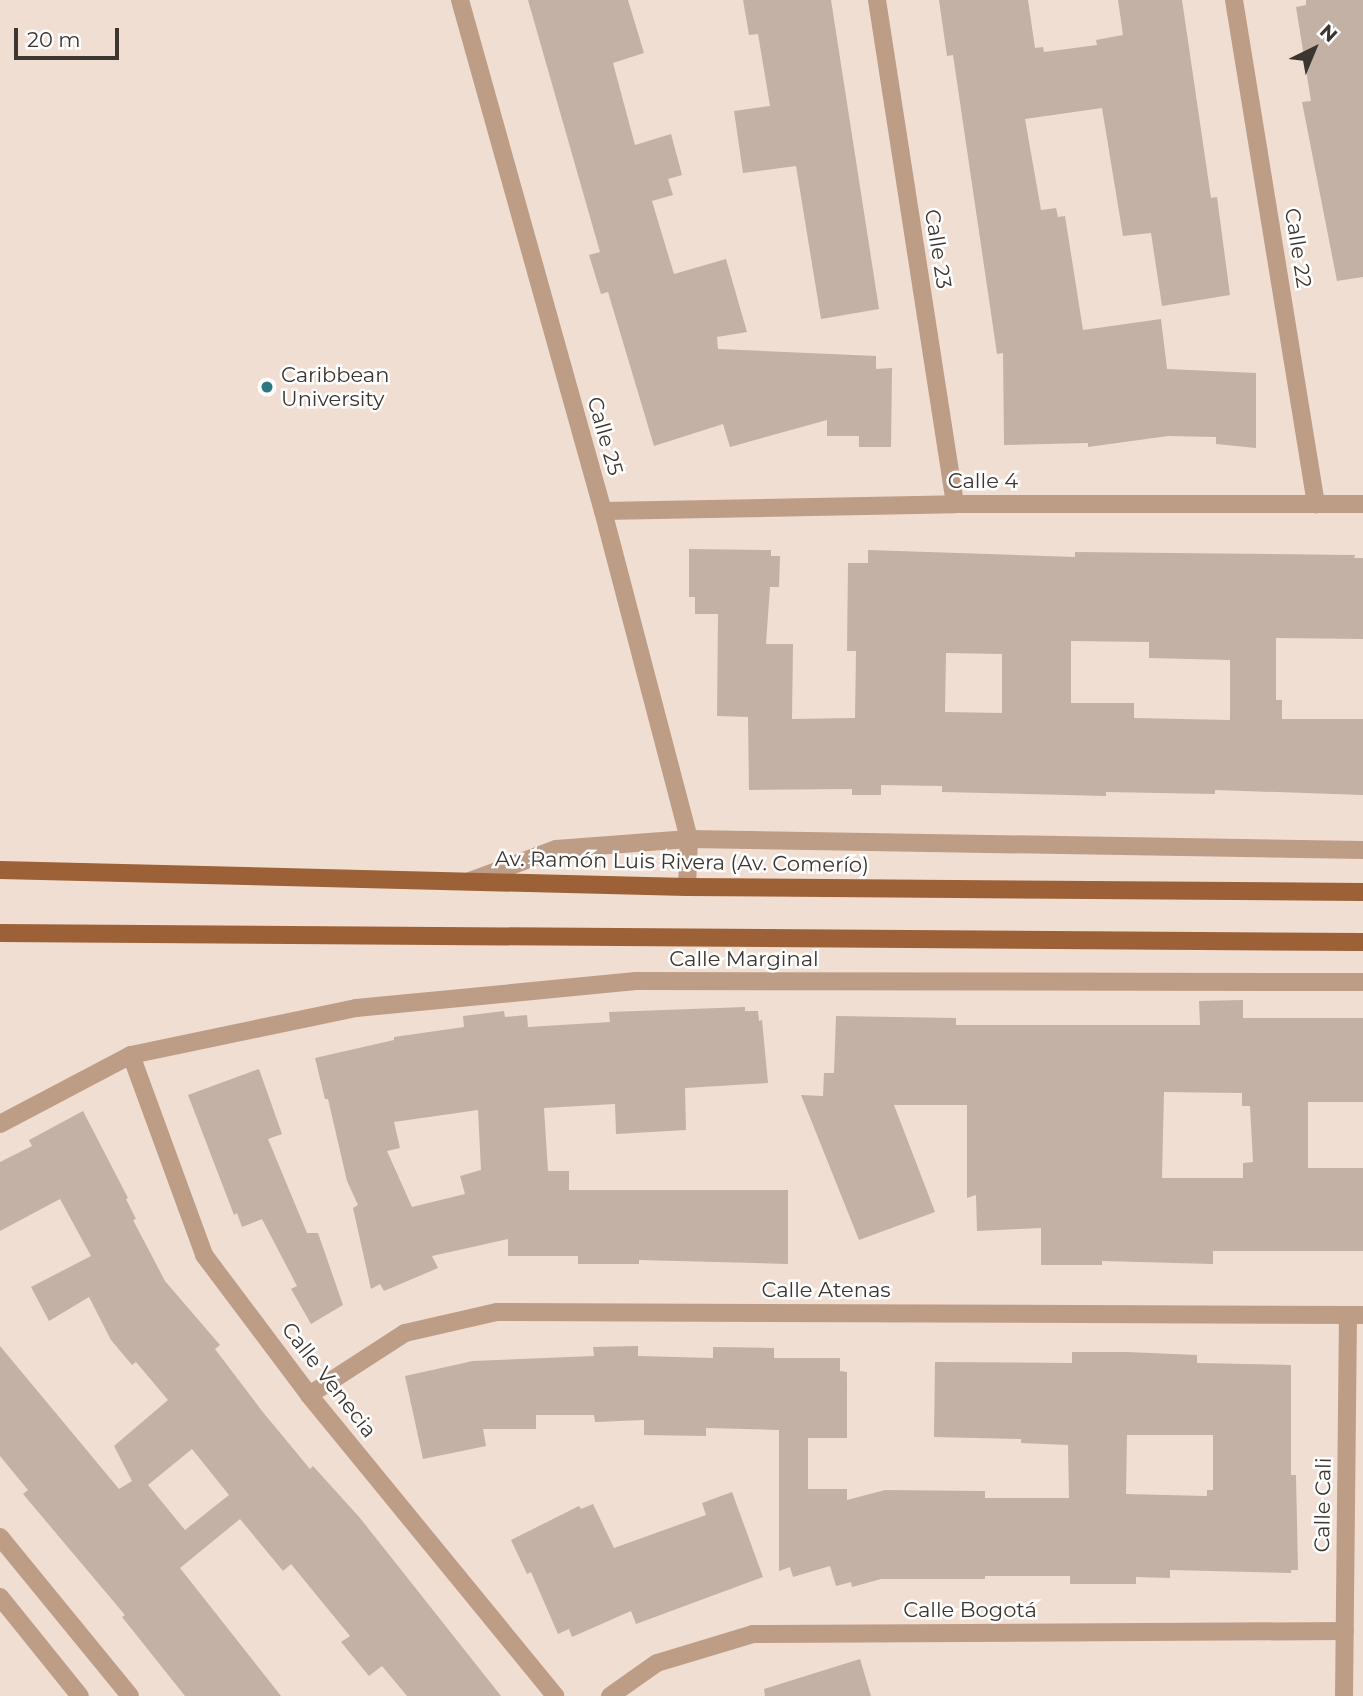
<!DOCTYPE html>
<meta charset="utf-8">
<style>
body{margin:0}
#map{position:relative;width:1363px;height:1696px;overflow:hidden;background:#f0ded2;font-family:Montserrat,sans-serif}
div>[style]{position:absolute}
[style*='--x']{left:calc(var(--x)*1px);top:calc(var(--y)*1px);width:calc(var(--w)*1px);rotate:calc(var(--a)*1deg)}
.building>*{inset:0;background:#c3b1a6}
.minor>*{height:18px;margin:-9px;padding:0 9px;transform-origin:9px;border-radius:9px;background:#be9d87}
.major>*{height:18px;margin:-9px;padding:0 9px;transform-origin:9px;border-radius:9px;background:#9c6137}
.dots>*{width:19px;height:19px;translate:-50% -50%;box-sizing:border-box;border:4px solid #fff;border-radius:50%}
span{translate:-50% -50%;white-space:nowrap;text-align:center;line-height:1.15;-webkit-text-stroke:5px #fff;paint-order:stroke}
.street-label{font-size:21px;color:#3c3530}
.poi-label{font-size:21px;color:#3c3530}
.left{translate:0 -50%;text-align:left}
.north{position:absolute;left:1279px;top:14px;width:70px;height:70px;-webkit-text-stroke:5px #fff;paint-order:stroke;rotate:43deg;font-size:19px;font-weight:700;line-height:28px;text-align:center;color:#3c3530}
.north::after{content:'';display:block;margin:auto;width:24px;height:32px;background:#3c3530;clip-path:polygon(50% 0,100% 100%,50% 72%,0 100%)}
.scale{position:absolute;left:14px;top:28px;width:105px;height:32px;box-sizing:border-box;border:4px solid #3c3530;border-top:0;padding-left:9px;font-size:21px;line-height:24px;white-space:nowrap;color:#3c3530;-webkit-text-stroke:5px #fff;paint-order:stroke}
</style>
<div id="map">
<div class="building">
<i style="clip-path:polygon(528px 0,628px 0,644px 53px,613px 63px,635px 145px,671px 134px,682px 175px,668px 179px,673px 195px,652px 201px,674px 274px,726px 259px,747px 332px,717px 337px,718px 349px,876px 356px,876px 369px,892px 368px,891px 447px,859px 447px,859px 436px,827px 436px,827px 420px,730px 447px,723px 424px,654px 446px,608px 292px,601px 294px,589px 255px,600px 252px)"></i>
<i style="clip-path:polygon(743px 0,831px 0,879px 309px,821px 319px,796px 166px,743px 173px,734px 111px,770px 106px,758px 34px,749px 35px)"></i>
<i style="clip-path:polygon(939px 0,1028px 0,1035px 48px,1043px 47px,1044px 52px,1097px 45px,1096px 40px,1123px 35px,1118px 0,1182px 0,1211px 198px,1217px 197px,1230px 295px,1162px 306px,1151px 233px,1123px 236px,1102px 108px,1025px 119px,1041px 210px,1056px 208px,1058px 217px,1065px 216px,1083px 330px,1161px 319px,1167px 369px,1256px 373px,1256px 448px,1216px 444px,1216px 437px,1168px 436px,1088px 447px,1088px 443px,1004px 445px,1003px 353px,997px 354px,953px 55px,947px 56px)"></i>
<i style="clip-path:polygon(1306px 0,1363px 0,1363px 277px,1337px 281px,1302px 102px,1311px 101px,1296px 7px,1306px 5px)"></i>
<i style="clip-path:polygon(evenodd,689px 549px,771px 550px,771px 556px,780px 556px,779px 587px,770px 587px,766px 644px,793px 644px,792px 719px,855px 718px,856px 651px,847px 651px,848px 563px,868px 563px,868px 550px,1075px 557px,1075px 552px,1355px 555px,1354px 558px,1363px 558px,1363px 639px,1276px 638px,1276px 700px,1282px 700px,1282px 719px,1363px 719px,1363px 795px,1215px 790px,1215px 794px,1106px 792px,1106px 796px,942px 792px,942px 786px,881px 785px,881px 795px,852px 795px,852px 789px,749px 790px,748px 717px,717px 716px,718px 614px,695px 614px,695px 597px,689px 597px,689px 549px,1071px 641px,1149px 642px,1149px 658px,1230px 660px,1230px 720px,1134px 718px,1134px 703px,1071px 703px,1071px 641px,689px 549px,946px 653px,1002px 654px,1002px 713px,945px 712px,946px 653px)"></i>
<i style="clip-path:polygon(evenodd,1243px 1000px,1243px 1018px,1363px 1018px,1363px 1102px,1308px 1102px,1308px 1168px,1363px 1168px,1363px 1251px,1213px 1251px,1213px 1264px,1102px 1261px,1102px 1265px,1041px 1265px,1041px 1228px,977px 1231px,976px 1195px,967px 1198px,967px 1105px,894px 1105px,935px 1212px,859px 1240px,801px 1095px,823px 1096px,824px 1073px,834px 1073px,836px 1016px,956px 1018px,956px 1025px,1200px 1025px,1199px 1001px,1243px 1000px,1164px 1092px,1242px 1093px,1242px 1106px,1250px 1106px,1253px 1162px,1243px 1163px,1243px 1178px,1162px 1178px,1164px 1092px)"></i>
<i style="clip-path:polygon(evenodd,745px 1007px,745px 1011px,758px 1011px,759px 1021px,762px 1020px,768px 1083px,685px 1088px,686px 1130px,616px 1134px,615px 1104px,544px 1108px,548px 1171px,569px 1171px,569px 1190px,788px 1190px,788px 1264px,639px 1260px,639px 1264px,578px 1264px,578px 1256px,508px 1256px,508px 1239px,432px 1256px,438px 1268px,384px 1291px,380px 1284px,371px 1289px,353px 1208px,358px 1205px,347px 1181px,328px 1099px,325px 1099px,315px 1058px,394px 1040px,394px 1037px,464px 1027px,463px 1016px,504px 1011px,505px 1017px,527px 1015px,528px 1027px,610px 1022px,609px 1012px,745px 1007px,478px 1110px,481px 1170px,460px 1176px,465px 1194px,412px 1207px,387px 1151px,400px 1148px,394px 1122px,478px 1110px)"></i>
<i style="clip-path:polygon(259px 1069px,282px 1134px,268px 1139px,307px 1233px,318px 1233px,343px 1305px,311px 1324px,291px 1289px,297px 1286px,262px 1219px,242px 1227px,237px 1213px,234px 1215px,188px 1095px)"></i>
<i style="clip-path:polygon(evenodd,83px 1111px,128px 1198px,126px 1199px,136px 1219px,133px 1220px,165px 1281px,220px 1345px,215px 1349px,262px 1411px,310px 1469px,313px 1466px,360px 1518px,501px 1696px,407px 1696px,382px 1666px,369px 1676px,341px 1642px,350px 1636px,291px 1564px,283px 1571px,240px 1519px,180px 1568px,281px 1696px,185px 1696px,122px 1617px,125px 1615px,23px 1494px,28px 1490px,0 1456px,0 1346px,119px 1489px,132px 1481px,114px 1446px,168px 1400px,136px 1362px,132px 1365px,111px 1340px,89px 1297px,49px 1321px,31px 1287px,91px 1256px,60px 1199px,0 1231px,0 1162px,32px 1146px,29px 1140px,83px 1111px,192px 1449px,229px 1495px,185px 1530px,148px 1485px,192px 1449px)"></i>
<i style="clip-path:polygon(evenodd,638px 1346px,638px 1356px,713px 1358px,713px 1347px,774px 1348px,774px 1358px,840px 1358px,840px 1371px,847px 1372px,847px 1438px,808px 1438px,808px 1489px,847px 1489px,847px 1500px,885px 1490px,985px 1491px,985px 1498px,1069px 1498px,1068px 1445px,1021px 1443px,1021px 1439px,934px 1437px,935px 1362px,1072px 1363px,1072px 1352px,1127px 1352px,1197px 1355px,1197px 1363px,1291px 1365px,1291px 1475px,1296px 1475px,1298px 1570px,1291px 1570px,1291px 1573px,1170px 1570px,1170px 1578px,1136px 1577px,1136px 1584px,1070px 1584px,1070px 1576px,985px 1576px,985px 1579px,881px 1579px,852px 1587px,851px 1582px,836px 1586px,830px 1566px,793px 1577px,790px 1567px,779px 1571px,779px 1430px,706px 1428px,706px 1436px,644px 1435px,644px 1420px,595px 1422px,594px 1415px,536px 1415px,536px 1429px,483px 1429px,486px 1446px,423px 1459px,405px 1376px,473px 1361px,594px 1356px,593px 1347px,638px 1346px,1127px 1435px,1213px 1435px,1213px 1490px,1207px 1490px,1207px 1496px,1126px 1494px,1127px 1435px)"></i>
<i style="clip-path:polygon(732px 1492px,763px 1577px,636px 1624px,631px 1611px,572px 1637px,569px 1629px,558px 1634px,531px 1572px,527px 1574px,511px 1540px,579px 1506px,581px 1509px,593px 1504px,614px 1548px,706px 1515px,702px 1503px)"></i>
<i style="clip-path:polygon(860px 1659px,871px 1696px,765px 1696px,764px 1689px)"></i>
</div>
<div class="minor">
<i style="--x:460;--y:0;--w:531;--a:74.37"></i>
<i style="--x:603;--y:511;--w:339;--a:75.3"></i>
<i style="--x:689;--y:839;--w:48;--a:92.4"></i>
<i style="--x:877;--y:0;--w:510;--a:81.2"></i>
<i style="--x:1234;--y:0;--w:511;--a:80.76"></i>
<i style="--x:603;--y:511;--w:352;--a:-1.1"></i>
<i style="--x:955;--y:504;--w:408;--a:0"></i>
<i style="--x:470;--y:881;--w:92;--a:-20.4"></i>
<i style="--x:556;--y:849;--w:133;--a:-4.3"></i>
<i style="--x:689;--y:839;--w:674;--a:0.94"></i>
<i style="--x:131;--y:1055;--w:213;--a:69.9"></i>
<i style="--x:204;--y:1255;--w:175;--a:53.1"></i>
<i style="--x:309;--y:1395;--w:389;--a:50.7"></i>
<i style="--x:0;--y:1124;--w:148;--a:-27.8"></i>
<i style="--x:131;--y:1055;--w:230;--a:-11.8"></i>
<i style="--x:356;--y:1008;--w:281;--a:-5.5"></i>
<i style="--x:636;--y:981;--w:727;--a:0.08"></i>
<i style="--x:309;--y:1395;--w:114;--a:-32.9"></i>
<i style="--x:405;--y:1333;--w:94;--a:-12.9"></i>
<i style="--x:497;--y:1312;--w:866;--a:0.2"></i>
<i style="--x:0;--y:1537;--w:205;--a:50.7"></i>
<i style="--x:0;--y:1597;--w:127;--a:51.1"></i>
<i style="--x:610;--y:1696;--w:57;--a:-35.1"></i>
<i style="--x:657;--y:1663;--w:100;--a:-16.8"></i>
<i style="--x:753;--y:1634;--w:592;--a:-0.29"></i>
<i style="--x:1344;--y:1696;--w:381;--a:-89.4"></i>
</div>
<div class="major">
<i style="--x:0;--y:870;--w:687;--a:1.42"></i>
<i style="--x:687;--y:887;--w:676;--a:0.42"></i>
<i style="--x:0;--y:933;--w:1363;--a:0.38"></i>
</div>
<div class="dots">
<i style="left:267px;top:387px;background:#307880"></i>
</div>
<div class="street-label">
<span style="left:1298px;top:248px;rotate:81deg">Calle 22</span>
<span style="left:938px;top:249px;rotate:81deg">Calle 23</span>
<span style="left:605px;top:436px;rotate:74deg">Calle 25</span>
<span style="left:983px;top:481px">Calle 4</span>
<span style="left:682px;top:862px;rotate:1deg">Av. Ramón Luis Rivera (Av. Comerío)</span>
<span style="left:744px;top:959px">Calle Marginal</span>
<span style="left:826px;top:1290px">Calle Atenas</span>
<span style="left:329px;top:1380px;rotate:52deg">Calle Venecia</span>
<span style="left:1323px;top:1505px;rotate:-89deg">Calle Cali</span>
<span style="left:970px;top:1610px">Calle Bogotá</span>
</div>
<div class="poi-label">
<span class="left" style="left:281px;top:387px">Caribbean<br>University</span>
</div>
<div class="north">N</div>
<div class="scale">20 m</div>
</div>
